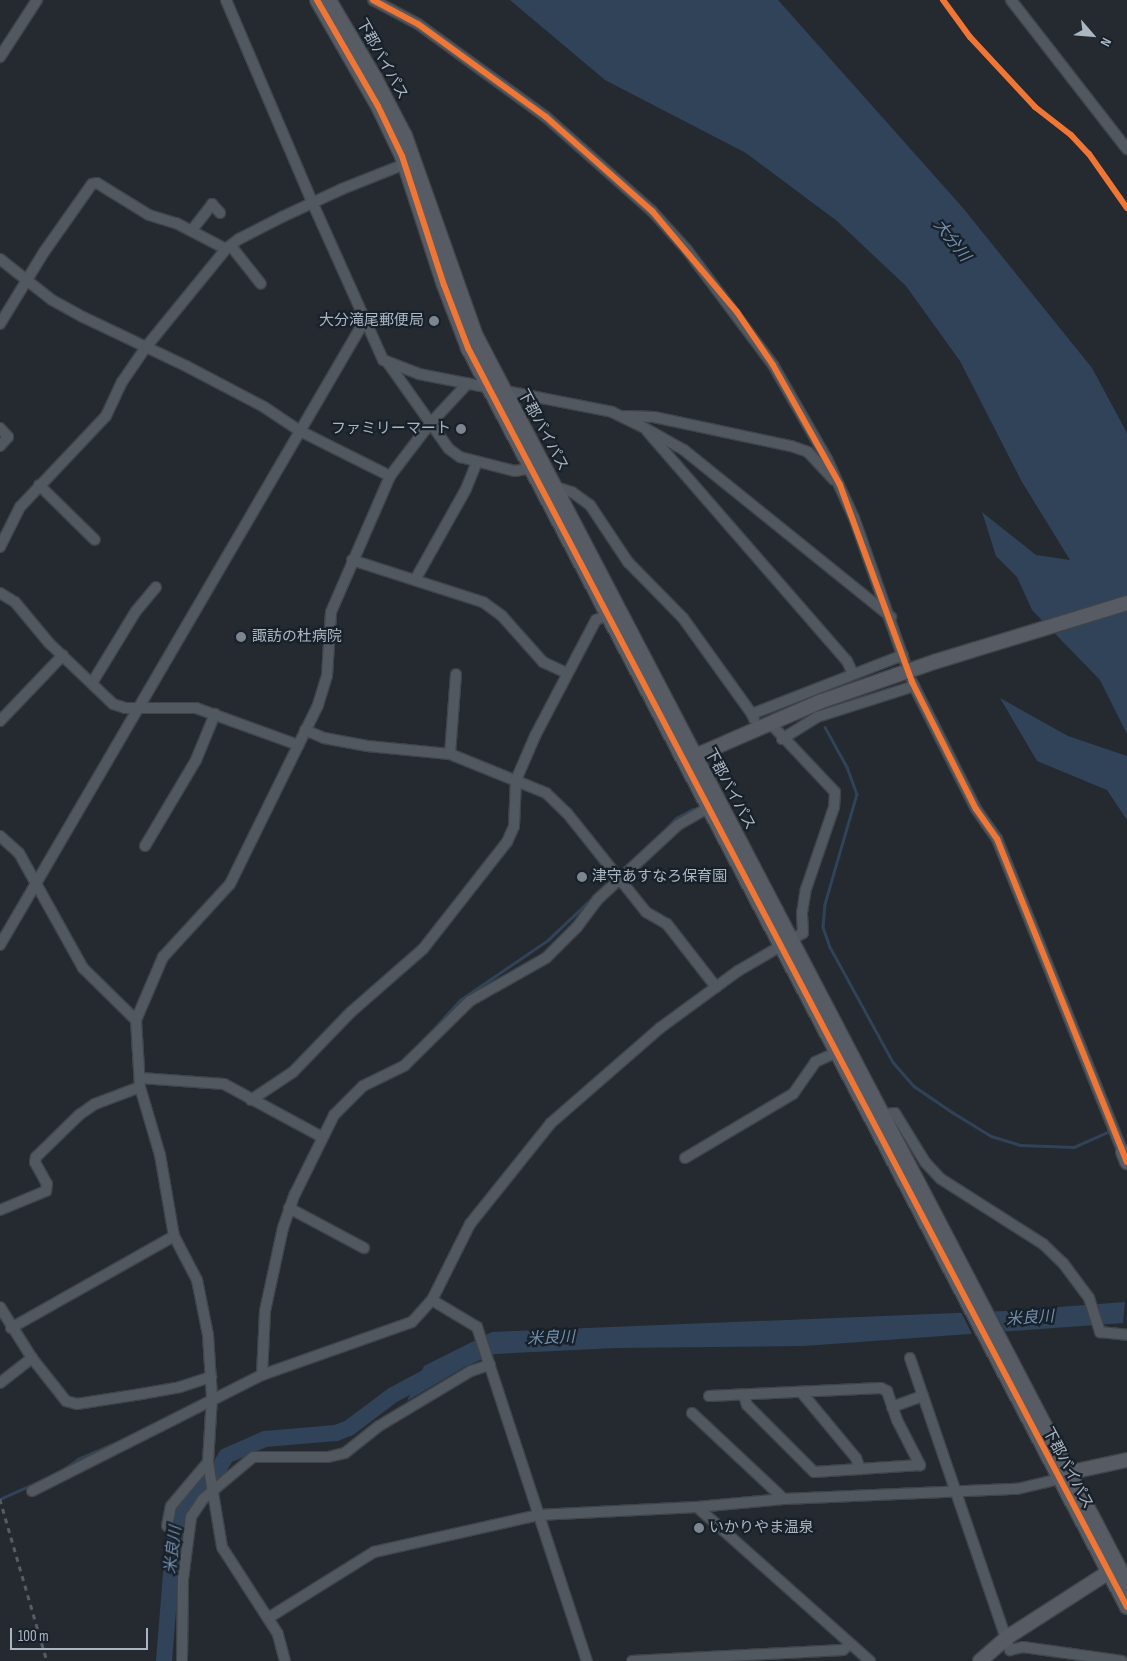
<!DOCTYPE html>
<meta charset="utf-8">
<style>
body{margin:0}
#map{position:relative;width:1127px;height:1661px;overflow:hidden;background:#242a30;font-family:"Sofia Sans Condensed","Noto Sans JP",sans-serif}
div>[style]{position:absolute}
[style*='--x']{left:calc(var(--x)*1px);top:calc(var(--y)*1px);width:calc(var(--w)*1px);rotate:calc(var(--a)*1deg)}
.water>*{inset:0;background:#304359}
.pier>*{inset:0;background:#242a30}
.stream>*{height:2.5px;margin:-1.25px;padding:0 1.25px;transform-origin:1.25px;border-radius:1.25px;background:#304359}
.river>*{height:16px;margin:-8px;padding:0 8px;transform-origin:8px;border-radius:8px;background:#304359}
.roads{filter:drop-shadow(1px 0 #404449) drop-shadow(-1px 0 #404449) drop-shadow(0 1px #404449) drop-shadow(0 -1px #404449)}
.street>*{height:10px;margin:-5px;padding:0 5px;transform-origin:5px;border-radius:5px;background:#52585f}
.secondary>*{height:14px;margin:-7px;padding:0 7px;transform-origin:7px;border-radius:7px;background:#575c64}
.rail>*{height:2.5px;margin-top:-1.25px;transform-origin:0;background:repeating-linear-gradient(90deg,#575c62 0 5px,transparent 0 10px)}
.cycleway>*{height:6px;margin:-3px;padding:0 3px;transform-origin:3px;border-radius:3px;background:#f07635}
.dots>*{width:14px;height:14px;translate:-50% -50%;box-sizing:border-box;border:2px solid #18202a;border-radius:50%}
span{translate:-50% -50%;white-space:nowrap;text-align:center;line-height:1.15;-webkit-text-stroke:4.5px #18202a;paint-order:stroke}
.street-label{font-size:15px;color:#abb6c3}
.poi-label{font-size:15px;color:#abb6c3}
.right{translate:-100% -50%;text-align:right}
.left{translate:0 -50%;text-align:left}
.water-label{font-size:16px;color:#738eac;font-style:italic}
.north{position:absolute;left:1067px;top:10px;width:50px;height:50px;-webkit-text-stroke:4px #18202a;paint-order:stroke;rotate:117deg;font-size:14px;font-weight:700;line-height:20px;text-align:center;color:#abb6c3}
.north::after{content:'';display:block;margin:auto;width:18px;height:22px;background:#abb6c3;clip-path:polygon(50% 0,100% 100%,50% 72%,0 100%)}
.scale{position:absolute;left:10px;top:1628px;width:138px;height:22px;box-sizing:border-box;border:2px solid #abb6c3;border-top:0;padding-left:6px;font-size:15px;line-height:18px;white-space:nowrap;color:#abb6c3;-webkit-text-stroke:4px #18202a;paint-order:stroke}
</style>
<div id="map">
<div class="water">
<i style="clip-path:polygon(510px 0,778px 0,963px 208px,1092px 368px,1127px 433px,1127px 734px,1100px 680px,1032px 610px,1017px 577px,996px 556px,982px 512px,1036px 555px,1070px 560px,1022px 482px,960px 361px,906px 286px,837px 221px,746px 153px,605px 80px)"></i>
<i style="clip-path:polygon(1000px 698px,1068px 736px,1127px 756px,1127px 820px,1107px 790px,1037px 761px)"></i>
<i style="clip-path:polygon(1125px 1302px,1123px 1323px,804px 1346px,616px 1348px,495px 1354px,466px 1366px,407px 1401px,424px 1366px,492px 1332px,1005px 1311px)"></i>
</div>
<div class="pier">
<i style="clip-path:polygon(993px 1309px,1007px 1334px,973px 1336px,960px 1310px)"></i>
</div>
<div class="stream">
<i style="--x:825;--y:727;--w:46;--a:61.2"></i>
<i style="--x:847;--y:767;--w:29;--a:70"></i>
<i style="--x:857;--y:794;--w:115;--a:106.2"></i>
<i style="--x:825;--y:904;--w:23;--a:95"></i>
<i style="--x:823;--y:927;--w:21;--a:71"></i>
<i style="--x:830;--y:947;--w:131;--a:61.3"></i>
<i style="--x:893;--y:1062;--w:32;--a:49"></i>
<i style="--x:914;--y:1086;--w:46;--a:34.4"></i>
<i style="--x:952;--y:1112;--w:46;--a:31.6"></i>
<i style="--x:991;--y:1136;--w:30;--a:17"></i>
<i style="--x:1020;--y:1145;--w:54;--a:2.1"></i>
<i style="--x:1074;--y:1147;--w:36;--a:-24"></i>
<i style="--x:660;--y:835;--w:23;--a:-47"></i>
<i style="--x:676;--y:818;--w:19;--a:-28"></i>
<i style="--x:430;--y:1033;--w:45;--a:-47.7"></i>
<i style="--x:460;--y:1000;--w:107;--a:-34.3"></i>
<i style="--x:548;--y:940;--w:79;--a:-43.5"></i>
<i style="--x:61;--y:1471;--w:21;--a:-35"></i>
<i style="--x:78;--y:1459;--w:50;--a:-23.5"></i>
<i style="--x:0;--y:1499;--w:51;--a:-24.1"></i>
</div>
<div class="river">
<i style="--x:164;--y:1661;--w:123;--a:-85.4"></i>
<i style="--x:174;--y:1538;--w:30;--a:-78"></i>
<i style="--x:180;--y:1509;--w:28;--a:-49"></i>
<i style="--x:198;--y:1488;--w:19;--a:-35"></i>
<i style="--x:214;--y:1477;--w:24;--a:-60"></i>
<i style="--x:226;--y:1456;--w:43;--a:-23.6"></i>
<i style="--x:265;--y:1439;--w:71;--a:-4.8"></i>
<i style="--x:336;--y:1433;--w:14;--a:-21"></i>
<i style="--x:349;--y:1428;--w:55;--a:-36.9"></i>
<i style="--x:393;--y:1395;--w:47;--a:-28.2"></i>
</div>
<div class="roads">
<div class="street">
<i style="--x:226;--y:0;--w:222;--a:66.9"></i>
<i style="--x:313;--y:204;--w:171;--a:65.8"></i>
<i style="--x:383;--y:360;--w:39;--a:21"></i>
<i style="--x:419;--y:374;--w:197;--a:11.1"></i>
<i style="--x:612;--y:412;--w:34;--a:26"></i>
<i style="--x:643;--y:427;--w:47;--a:29.3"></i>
<i style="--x:684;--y:450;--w:266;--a:38.9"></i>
<i style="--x:373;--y:0;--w:51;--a:28.1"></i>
<i style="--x:418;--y:24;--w:158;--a:36"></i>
<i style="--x:546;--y:117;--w:142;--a:41.6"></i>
<i style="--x:652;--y:211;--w:52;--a:48.1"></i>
<i style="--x:687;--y:250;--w:144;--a:53.2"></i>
<i style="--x:773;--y:365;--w:108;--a:60.1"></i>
<i style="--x:827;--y:459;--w:65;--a:65.4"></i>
<i style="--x:854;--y:518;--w:151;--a:70.6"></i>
<i style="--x:1011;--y:0;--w:189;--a:52.1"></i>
<i style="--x:0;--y:57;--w:68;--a:-57"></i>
<i style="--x:192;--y:230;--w:33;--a:-52"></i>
<i style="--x:212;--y:204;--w:12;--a:48"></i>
<i style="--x:231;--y:246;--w:48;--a:51.7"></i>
<i style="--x:0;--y:259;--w:66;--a:38.3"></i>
<i style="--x:52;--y:300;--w:35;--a:29"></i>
<i style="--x:83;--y:317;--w:114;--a:25.4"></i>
<i style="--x:186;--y:366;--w:88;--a:27.7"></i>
<i style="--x:264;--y:407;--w:43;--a:33.7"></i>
<i style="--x:300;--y:431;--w:101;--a:26.6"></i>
<i style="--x:0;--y:324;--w:84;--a:-58.6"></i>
<i style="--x:44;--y:252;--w:83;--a:-54.8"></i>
<i style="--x:92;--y:184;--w:5;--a:-11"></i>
<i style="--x:97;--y:183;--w:61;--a:31.6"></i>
<i style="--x:149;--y:215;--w:28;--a:17"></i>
<i style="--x:176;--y:223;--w:56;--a:27.5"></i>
<i style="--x:388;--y:363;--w:105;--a:54.7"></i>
<i style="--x:449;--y:449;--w:14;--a:36"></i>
<i style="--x:460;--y:457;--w:57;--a:14.3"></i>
<i style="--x:515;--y:471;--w:23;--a:-10"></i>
<i style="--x:625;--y:416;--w:29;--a:2"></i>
<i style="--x:654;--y:417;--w:140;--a:12"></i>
<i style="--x:791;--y:446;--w:18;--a:19"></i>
<i style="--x:808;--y:452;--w:38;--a:47"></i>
<i style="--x:0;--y:428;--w:12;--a:48"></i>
<i style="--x:8;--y:437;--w:12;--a:132"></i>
<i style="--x:647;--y:431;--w:305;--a:49"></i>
<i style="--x:847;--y:661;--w:14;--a:65"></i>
<i style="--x:39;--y:485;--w:78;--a:44.5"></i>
<i style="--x:553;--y:486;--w:20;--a:18"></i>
<i style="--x:572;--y:492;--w:22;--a:36"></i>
<i style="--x:590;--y:505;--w:69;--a:56.3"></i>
<i style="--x:628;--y:562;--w:78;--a:45.5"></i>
<i style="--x:683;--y:618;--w:118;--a:54.3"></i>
<i style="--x:0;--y:547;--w:45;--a:-63.4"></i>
<i style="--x:20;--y:507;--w:125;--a:-46.6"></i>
<i style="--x:106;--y:416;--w:38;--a:-65"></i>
<i style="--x:122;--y:382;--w:42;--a:-55.6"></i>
<i style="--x:146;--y:347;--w:127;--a:-50.8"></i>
<i style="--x:226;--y:249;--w:16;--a:-38"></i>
<i style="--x:239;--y:239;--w:48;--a:-27.1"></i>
<i style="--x:282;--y:217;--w:66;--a:-25"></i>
<i style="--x:342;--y:189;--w:68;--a:-21.6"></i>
<i style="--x:352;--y:560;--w:138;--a:17.8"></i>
<i style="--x:483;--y:602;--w:24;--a:36"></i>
<i style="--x:502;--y:616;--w:62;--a:48.3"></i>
<i style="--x:543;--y:662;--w:26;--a:25"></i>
<i style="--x:415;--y:580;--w:104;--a:-60.7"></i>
<i style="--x:466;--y:489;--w:29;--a:-68"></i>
<i style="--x:0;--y:593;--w:17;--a:31"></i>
<i style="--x:15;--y:602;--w:53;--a:50.3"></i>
<i style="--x:49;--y:643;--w:88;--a:43.6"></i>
<i style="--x:113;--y:704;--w:13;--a:18"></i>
<i style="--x:125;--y:708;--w:71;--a:0"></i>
<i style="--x:196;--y:708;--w:109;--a:19.9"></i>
<i style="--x:912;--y:682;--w:142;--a:63.3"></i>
<i style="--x:976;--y:809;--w:37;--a:55"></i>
<i style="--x:997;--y:839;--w:337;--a:68.1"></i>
<i style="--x:92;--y:683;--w:84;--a:-58.6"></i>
<i style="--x:136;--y:611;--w:31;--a:-50"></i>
<i style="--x:754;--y:719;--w:5;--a:-112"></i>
<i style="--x:752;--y:714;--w:162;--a:-21.3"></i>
<i style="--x:0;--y:721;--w:91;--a:-46.3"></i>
<i style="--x:305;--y:730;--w:21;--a:23"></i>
<i style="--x:324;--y:738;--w:44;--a:10.5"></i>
<i style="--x:367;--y:746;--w:83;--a:5.5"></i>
<i style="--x:450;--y:754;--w:104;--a:22.1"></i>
<i style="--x:546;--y:793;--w:29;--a:44"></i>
<i style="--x:567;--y:813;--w:127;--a:51.4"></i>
<i style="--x:646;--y:912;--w:24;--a:30"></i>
<i style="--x:667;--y:924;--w:80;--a:52.1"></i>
<i style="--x:782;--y:739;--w:41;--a:-32.2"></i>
<i style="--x:817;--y:717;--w:102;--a:-17.7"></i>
<i style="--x:450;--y:754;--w:80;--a:-85.7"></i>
<i style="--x:0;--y:836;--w:25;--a:42"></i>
<i style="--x:19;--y:853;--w:132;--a:60.9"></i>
<i style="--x:83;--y:968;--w:74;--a:44.5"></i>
<i style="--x:145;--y:846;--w:100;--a:-59.3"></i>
<i style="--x:196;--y:760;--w:50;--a:-67.6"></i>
<i style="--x:0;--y:945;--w:724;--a:-59.72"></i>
<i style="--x:140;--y:1078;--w:84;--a:4.1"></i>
<i style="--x:224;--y:1084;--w:111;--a:28.4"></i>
<i style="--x:251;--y:1100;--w:50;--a:-33.7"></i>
<i style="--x:293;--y:1072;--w:83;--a:-46"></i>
<i style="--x:351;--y:1012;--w:96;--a:-41.2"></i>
<i style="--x:423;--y:949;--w:136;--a:-51.9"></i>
<i style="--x:507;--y:842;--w:17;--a:-66"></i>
<i style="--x:514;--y:826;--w:46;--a:-87.5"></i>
<i style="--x:516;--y:780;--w:48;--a:-66.6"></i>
<i style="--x:535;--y:736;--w:131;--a:-62.3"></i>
<i style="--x:596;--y:620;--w:17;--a:-24"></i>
<i style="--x:881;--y:1115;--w:14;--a:-8"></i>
<i style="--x:895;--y:1113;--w:57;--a:58.5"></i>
<i style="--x:925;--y:1162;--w:23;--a:47"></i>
<i style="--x:941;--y:1179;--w:121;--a:32.5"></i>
<i style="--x:1043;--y:1244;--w:28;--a:44"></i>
<i style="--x:1063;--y:1263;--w:44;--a:53.4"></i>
<i style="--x:1089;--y:1298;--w:36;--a:72"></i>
<i style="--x:1100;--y:1332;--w:27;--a:6"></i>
<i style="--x:685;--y:1158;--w:126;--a:-30.7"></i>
<i style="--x:793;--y:1094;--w:39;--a:-55"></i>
<i style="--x:815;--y:1062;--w:24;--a:-24"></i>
<i style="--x:289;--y:1208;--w:85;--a:28.1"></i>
<i style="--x:0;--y:1210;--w:50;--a:-22.4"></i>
<i style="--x:46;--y:1191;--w:7;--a:-82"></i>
<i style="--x:47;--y:1184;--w:25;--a:-119"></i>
<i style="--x:35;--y:1162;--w:5;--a:-79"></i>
<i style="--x:36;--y:1157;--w:60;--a:-44.3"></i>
<i style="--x:79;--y:1115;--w:19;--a:-35"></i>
<i style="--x:95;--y:1104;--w:48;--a:-20.7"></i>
<i style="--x:432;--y:1300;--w:52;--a:31"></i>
<i style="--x:477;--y:1327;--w:352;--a:71.8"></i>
<i style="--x:0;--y:1307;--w:60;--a:57.9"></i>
<i style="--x:32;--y:1358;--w:55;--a:51.7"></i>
<i style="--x:66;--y:1401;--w:11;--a:15"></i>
<i style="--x:77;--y:1404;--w:65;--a:-8.9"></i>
<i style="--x:141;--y:1394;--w:40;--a:-10"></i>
<i style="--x:180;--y:1387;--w:33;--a:-18"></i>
<i style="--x:11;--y:1328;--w:187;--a:-29.4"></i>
<i style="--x:910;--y:1358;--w:309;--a:71.1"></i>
<i style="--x:1010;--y:1650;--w:13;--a:-13"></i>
<i style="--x:1023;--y:1647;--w:100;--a:8"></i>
<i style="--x:262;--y:1375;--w:64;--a:-87.3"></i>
<i style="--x:265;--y:1311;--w:85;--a:-77.8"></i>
<i style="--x:283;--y:1228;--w:36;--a:-71"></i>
<i style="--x:295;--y:1194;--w:88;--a:-63.7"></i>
<i style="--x:334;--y:1115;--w:41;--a:-45"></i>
<i style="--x:363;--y:1086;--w:46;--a:-26"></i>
<i style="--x:404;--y:1066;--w:93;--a:-44.6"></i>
<i style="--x:470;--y:1001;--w:87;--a:-29.5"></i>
<i style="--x:546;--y:958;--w:44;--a:-45"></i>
<i style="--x:577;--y:927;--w:34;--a:-53"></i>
<i style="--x:597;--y:900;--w:110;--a:-42.8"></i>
<i style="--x:678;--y:825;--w:40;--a:-29.7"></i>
<i style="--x:0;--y:1383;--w:41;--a:-38"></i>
<i style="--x:802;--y:1393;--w:85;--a:50.3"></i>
<i style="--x:856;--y:1458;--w:12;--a:70"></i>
<i style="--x:709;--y:1396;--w:172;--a:-2.7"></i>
<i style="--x:881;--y:1388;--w:7;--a:27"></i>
<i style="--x:887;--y:1391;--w:31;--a:71"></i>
<i style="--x:897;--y:1420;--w:51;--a:62.9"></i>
<i style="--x:920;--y:1465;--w:106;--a:176.2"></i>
<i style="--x:814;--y:1472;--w:95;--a:-135"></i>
<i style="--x:747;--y:1405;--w:10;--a:-107"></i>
<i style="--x:892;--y:1407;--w:33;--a:-20"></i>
<i style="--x:692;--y:1413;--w:126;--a:43.1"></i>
<i style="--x:32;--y:1491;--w:258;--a:-26.8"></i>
<i style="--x:262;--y:1375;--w:159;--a:-19.5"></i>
<i style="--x:412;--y:1322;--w:30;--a:-48"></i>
<i style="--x:432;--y:1300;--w:85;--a:-63.4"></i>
<i style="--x:470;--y:1224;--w:129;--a:-51.3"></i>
<i style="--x:551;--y:1123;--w:145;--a:-41.1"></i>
<i style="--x:660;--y:1028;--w:97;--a:-36.2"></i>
<i style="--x:738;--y:971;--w:75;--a:-30.3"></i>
<i style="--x:803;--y:933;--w:20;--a:-93"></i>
<i style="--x:802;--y:913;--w:24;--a:-81"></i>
<i style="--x:806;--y:889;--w:87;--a:-71.1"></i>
<i style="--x:834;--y:807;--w:15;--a:-86"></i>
<i style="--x:835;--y:792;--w:96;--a:-133.3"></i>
<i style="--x:697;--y:1507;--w:87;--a:-5.3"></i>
<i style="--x:784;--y:1499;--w:233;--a:-2.5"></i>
<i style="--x:1017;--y:1489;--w:43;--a:-13.4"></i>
<i style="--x:167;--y:1526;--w:20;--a:-79"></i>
<i style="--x:171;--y:1506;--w:57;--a:-49.9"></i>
<i style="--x:268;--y:1618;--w:125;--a:-31.9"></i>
<i style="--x:374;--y:1552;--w:168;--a:-12.7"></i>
<i style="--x:538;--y:1515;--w:159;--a:-2.9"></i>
<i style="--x:697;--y:1507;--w:232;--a:41.7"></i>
<i style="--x:182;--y:1661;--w:82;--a:-89.3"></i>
<i style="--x:183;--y:1579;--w:63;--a:-82.6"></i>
<i style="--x:191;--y:1517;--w:22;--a:-56"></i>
<i style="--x:203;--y:1499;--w:65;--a:-40"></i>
<i style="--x:253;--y:1457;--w:75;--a:0"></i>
<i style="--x:328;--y:1457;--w:17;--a:-13"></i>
<i style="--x:345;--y:1453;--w:43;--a:-38.5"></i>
<i style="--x:379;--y:1426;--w:107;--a:-30.9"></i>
<i style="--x:471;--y:1371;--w:20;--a:-18"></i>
<i style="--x:285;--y:1661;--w:28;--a:-105"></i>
<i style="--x:278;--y:1634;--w:103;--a:-122.8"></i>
<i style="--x:222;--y:1547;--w:86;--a:-99.4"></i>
<i style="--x:208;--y:1462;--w:65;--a:-86.5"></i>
<i style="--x:212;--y:1397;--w:62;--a:-93.7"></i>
<i style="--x:208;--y:1335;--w:56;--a:-101.3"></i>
<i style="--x:197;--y:1280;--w:50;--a:-117.6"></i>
<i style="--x:174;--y:1236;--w:82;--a:-99.8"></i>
<i style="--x:160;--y:1155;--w:71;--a:-106.4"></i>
<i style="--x:140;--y:1087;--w:67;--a:-93.4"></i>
<i style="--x:136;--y:1020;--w:69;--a:-66.8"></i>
<i style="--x:163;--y:957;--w:99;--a:-47.5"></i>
<i style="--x:230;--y:884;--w:199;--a:-63.8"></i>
<i style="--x:318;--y:705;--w:30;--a:-73"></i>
<i style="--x:327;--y:676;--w:64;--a:-86.4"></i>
<i style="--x:331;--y:612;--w:148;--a:-66.5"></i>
<i style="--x:390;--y:476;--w:64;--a:-52.6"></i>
<i style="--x:429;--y:425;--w:57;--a:-47.1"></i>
<i style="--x:632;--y:1661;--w:211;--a:-3"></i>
<i style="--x:843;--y:1650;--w:9;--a:-41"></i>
</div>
<div class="secondary">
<i style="--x:317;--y:0;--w:122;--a:60.1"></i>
<i style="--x:378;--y:106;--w:55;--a:64.4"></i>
<i style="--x:402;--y:156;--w:136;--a:72"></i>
<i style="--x:444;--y:285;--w:67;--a:69.1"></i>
<i style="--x:468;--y:348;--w:1421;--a:62.37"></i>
<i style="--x:329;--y:0;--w:91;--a:59.5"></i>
<i style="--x:375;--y:78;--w:65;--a:62.7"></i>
<i style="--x:405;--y:136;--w:212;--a:70.5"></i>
<i style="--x:476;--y:336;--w:1407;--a:62.43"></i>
<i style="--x:686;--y:760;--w:148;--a:-23.5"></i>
<i style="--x:822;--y:701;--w:119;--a:-19.2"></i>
<i style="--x:934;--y:662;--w:202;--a:-17"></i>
<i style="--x:1123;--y:1152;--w:11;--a:68"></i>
<i style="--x:1062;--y:1477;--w:15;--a:-23"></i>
<i style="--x:1076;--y:1471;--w:52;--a:-12.2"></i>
<i style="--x:980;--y:1661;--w:35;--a:-41"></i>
<i style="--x:1006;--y:1638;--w:130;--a:-32.7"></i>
</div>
</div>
<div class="rail">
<i style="--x:0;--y:1499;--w:169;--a:73.8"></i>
</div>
<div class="cycleway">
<i style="--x:317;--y:0;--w:122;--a:60.1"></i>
<i style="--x:378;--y:106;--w:55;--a:64.4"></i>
<i style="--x:402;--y:156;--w:136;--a:72"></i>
<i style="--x:444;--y:285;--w:67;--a:69.1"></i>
<i style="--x:468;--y:348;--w:1421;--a:62.37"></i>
<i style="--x:373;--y:0;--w:51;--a:28.1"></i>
<i style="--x:418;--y:24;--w:158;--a:36"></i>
<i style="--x:546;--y:117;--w:142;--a:41.6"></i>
<i style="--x:652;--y:211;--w:132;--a:49.9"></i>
<i style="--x:737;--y:312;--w:64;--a:55.8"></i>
<i style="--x:773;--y:365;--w:137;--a:60.8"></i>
<i style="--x:840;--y:485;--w:210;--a:69.9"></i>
<i style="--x:912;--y:682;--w:142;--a:63.3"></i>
<i style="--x:976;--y:809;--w:37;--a:55"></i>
<i style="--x:997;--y:839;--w:348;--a:68.1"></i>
<i style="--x:943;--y:0;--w:46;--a:53.9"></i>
<i style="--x:970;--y:37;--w:96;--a:47.1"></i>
<i style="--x:1035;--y:107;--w:46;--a:37.9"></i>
<i style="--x:1071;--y:135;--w:26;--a:47"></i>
<i style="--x:1089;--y:154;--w:66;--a:54.9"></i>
</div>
<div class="dots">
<i style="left:434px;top:321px;background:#7c8590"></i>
<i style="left:461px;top:429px;background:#7c8590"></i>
<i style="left:241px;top:637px;background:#7c8590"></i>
<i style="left:582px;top:877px;background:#7c8590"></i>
<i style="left:699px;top:1528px;background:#7c8590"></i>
</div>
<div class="street-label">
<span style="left:382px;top:59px;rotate:61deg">下郡バイパス</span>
<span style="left:543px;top:430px;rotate:62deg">下郡バイパス</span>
<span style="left:730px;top:789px;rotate:62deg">下郡バイパス</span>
<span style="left:1068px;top:1468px;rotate:62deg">下郡バイパス</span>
</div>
<div class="poi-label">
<span class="right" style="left:424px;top:321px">大分滝尾郵便局</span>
<span class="right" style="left:451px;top:429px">ファミリーマート</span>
<span class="left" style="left:252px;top:637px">諏訪の杜病院</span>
<span class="left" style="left:592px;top:877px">津守あすなろ保育園</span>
<span class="left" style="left:709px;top:1528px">いかりやま温泉</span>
</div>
<div class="water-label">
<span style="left:951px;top:241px;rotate:52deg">大分川</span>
<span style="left:1030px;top:1319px;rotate:-4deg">米良川</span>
<span style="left:551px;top:1339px;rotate:-2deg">米良川</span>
<span style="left:174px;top:1550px;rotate:-83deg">米良川</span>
</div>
<div class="north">N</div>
<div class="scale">100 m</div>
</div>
